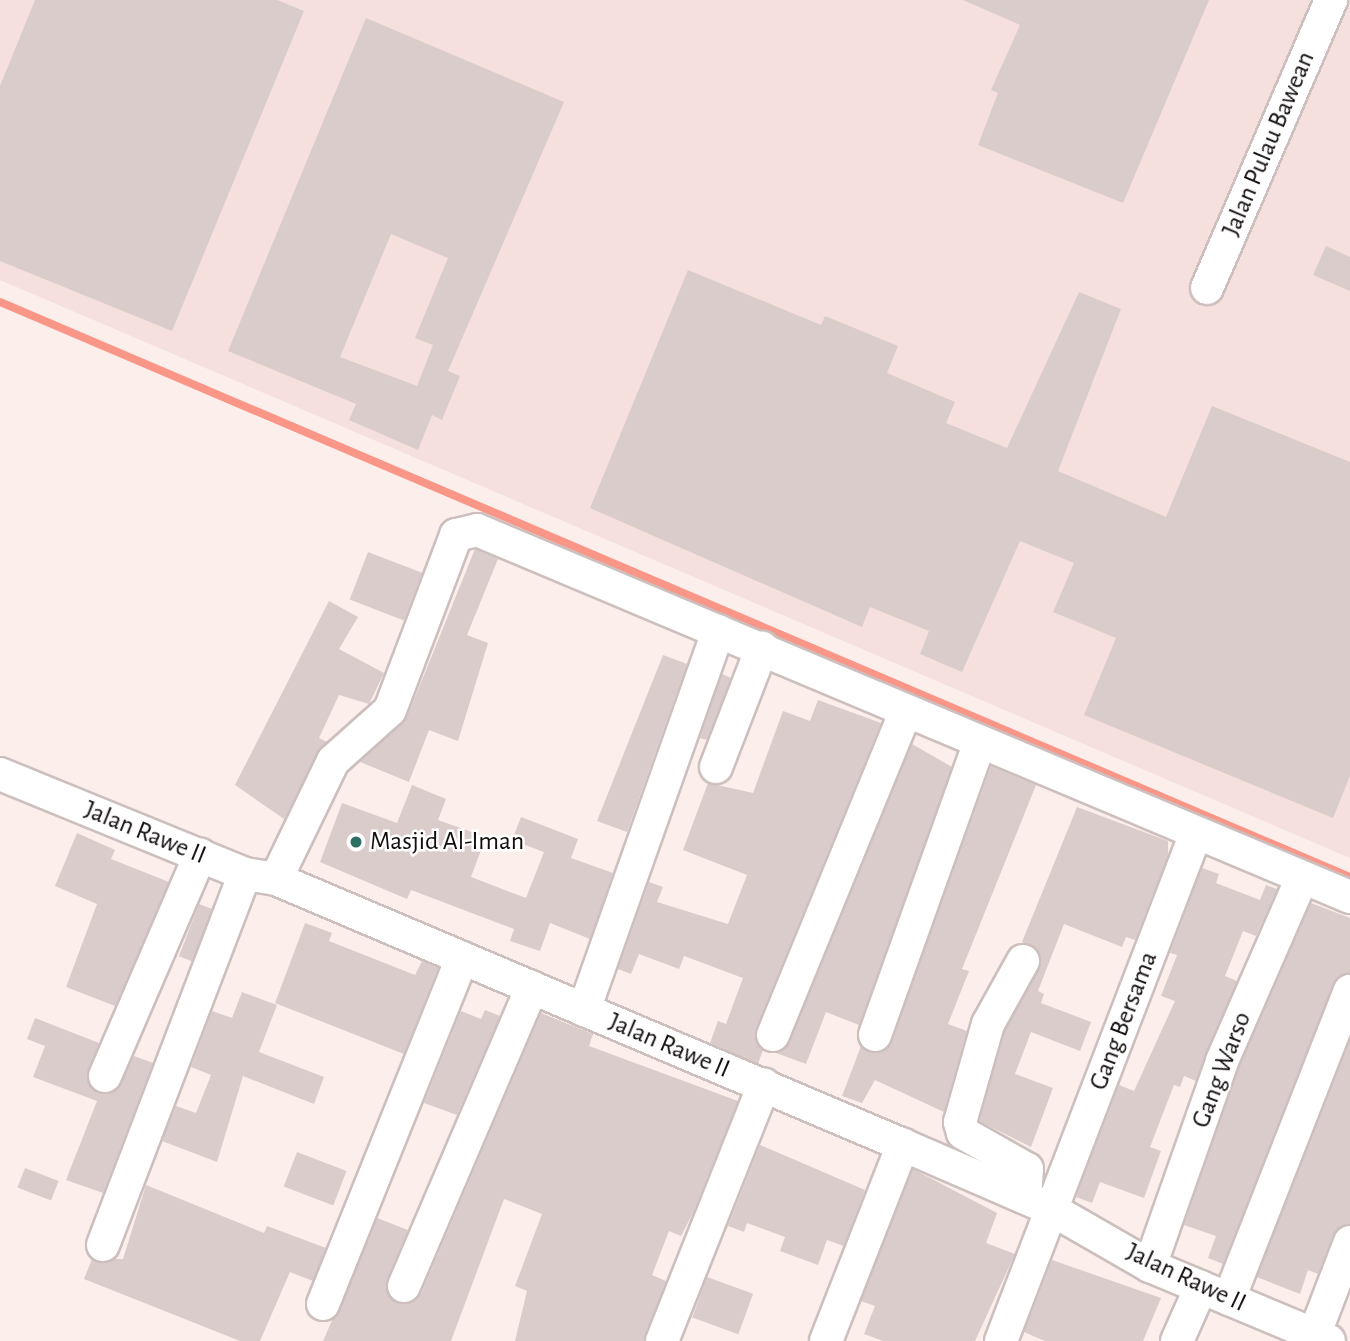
<!DOCTYPE html>
<style>
body{margin:0}
#map{position:relative;width:1350px;height:1341px;overflow:hidden;background:#fbeeeb;font-family:"Alegreya Sans",sans-serif}
div>[style]{position:absolute}
[style*='--x']{left:calc(var(--x)*1px);top:calc(var(--y)*1px);width:calc(var(--w)*1px);rotate:calc(var(--a)*1deg)}
.built>*{inset:0;background:#f6e0dd}
.stream>*{height:8px;margin:-4px;padding:0 4px;transform-origin:4px;border-radius:4px;background:#fa9688}
.building>*{inset:0;background:#d9ccca;transform-origin:0 0}
.roads{filter:drop-shadow(2px 0 #ccbfbd) drop-shadow(-2px 0 #ccbfbd) drop-shadow(0 2px #ccbfbd) drop-shadow(0 -2px #ccbfbd)}
.street>*{height:32px;margin:-16px;padding:0 16px;transform-origin:16px;border-radius:16px;background:#fff}
.dots>*{width:19px;height:19px;translate:-50% -50%;box-sizing:border-box;border:4px solid #fefefe;border-radius:50%}
span{translate:-50% -50%;white-space:nowrap;text-align:center;line-height:1.15;-webkit-text-stroke:5px #fefefe;paint-order:stroke}
.street-label{font-size:26px;color:#120e0d}
.poi-label{font-size:26px;color:#120e0d}
.left{translate:0 -50%;text-align:left}
</style>
<div id="map">
<div class="built">
<i style="clip-path:polygon(0 0,1350px 0,1350px 858px,0 280px)"></i>
</div>
<div class="stream">
<i style="--x:0;--y:302;--w:1467;--a:23.07"></i>
</div>
<div class="building">
<i style="clip-path:polygon(35px 0,277px 0,304px 11px,172px 331px,0 261px,0 86px)"></i>
<i style="clip-path:polygon(963px 0,1209px 0,1123px 203px,978px 145px,998px 93px,991px 90px,1020px 25px)"></i>
<i style="clip-path:polygon(evenodd,366px 18px,564px 102px,448px 371px,460px 376px,442px 420px,432px 415px,418px 450px,349px 420px,356px 404px,228px 351px,366px 18px,391px 234px,448px 258px,415px 338px,433px 345px,417px 386px,340px 357px,391px 234px)"></i>
<i style="clip-path:polygon(1326px 246px,1350px 257px,1350px 291px,1313px 275px)"></i>
<i style="clip-path:polygon(688px 270px,821px 325px,825px 316px,898px 346px,887px 373px,955px 402px,946px 423px,1007px 448px,1079px 292px,1121px 309px,1058px 471px,1166px 517px,1212px 406px,1350px 462px,1350px 776px,1333px 818px,1084px 715px,1116px 638px,1053px 612px,1074px 563px,1020px 541px,962px 672px,920px 654px,929px 631px,870px 607px,862px 627px,590px 508px)"></i>
<i style="clip-path:polygon(475px 549px,498px 559px,467px 635px,488px 643px,458px 741px,429px 730px,409px 782px,360px 762px,407px 717px)"></i>
<i style="left:368px;top:552px;width:58px;height:51px;rotate:21deg"></i>
<i style="clip-path:polygon(329px 601px,358px 617px,339px 649px,384px 673px,369px 704px,339px 695px,319px 738px,327px 742px,284px 819px,235px 785px)"></i>
<i style="clip-path:polygon(663px 655px,687px 664px,627px 832px,597px 821px)"></i>
<i style="clip-path:polygon(722px 674px,731px 678px,707px 740px,700px 738px)"></i>
<i style="clip-path:polygon(818px 700px,881px 723px,756px 1028px,763px 1050px,758px 1064px,710px 1043px,718px 1021px,726px 1024px,743px 978px,684px 956px,679px 969px,639px 954px,631px 974px,618px 969px,649px 882px,663px 887px,657px 902px,728px 924px,747px 875px,683px 850px,708px 783px,753px 793px,783px 711px,810px 721px)"></i>
<i style="clip-path:polygon(912px 744px,952px 767px,859px 1025px,826px 1012px,806px 1064px,776px 1053px,790px 1042px)"></i>
<i style="clip-path:polygon(991px 766px,1036px 785px,962px 969px,969px 971px,948px 1024px,967px 1031px,944px 1112px,875px 1080px,862px 1103px,842px 1096px,861px 1046px,878px 1053px,892px 1041px)"></i>
<i style="clip-path:polygon(412px 785px,446px 799px,438px 820px,486px 837px,471px 877px,526px 898px,544px 852px,512px 840px,521px 817px,578px 839px,571px 858px,613px 873px,590px 939px,550px 923px,540px 951px,510px 941px,514px 929px,411px 890px,407px 899px,320px 862px,342px 803px,397px 823px)"></i>
<i style="clip-path:polygon(1077px 807px,1168px 841px,1168px 855px,1135px 940px,1126px 937px,1122px 947px,1064px 924px,1038px 991px,1044px 994px,1041px 1003px,1091px 1022px,1080px 1051px,1031px 1032px,1015px 1074px,1053px 1088px,1031px 1147px,979px 1121px,1005px 1031px,1041px 961px,1038px 951px,1022px 942px)"></i>
<i style="clip-path:polygon(77px 833px,115px 850px,111px 859px,169px 882px,115px 1006px,66px 987px,97px 904px,55px 886px)"></i>
<i style="clip-path:polygon(1202px 868px,1219px 874px,1216px 883px,1260px 900px,1266px 885px,1277px 889px,1256px 936px,1243px 931px,1225px 976px,1237px 981px,1196px 1081px,1184px 1076px,1180px 1087px,1174px 1085px,1150px 1147px,1161px 1151px,1144px 1198px,1100px 1182px,1092px 1203px,1076px 1197px,1119px 1085px,1134px 1091px,1175px 1001px,1161px 996px,1177px 955px,1170px 953px)"></i>
<i style="clip-path:polygon(1311px 903px,1350px 918px,1350px 973px,1333px 984px,1223px 1264px,1208px 1258px,1216px 1236px,1184px 1225px,1239px 1068px)"></i>
<i style="left:199px;top:904px;width:14px;height:56px;rotate:21deg"></i>
<i style="clip-path:polygon(305px 923px,332px 933px,329px 941px,415px 975px,422px 961px,438px 968px,404px 1054px,275px 1003px)"></i>
<i style="clip-path:polygon(242px 992px,277px 1005px,259px 1052px,324px 1077px,314px 1104px,243px 1076px,217px 1162px,162px 1141px,176px 1106px,196px 1113px,211px 1075px,191px 1067px,212px 1011px,232px 1018px)"></i>
<i style="clip-path:polygon(485px 1010px,500px 1016px,457px 1115px,424px 1103px,461px 1011px,481px 1019px)"></i>
<i style="clip-path:polygon(541px 1013px,593px 1034px,589px 1046px,738px 1101px,693px 1213px,681px 1236px,669px 1231px,652px 1275px,666px 1281px,644px 1341px,515px 1341px,527px 1291px,515px 1286px,542px 1214px,504px 1199px,451px 1341px,323px 1341px,377px 1218px,408px 1230px,387px 1279px,389px 1296px,405px 1304px,421px 1294px)"></i>
<i style="clip-path:polygon(35px 1018px,99px 1043px,87px 1077px,98px 1093px,116px 1090px,134px 1056px,153px 1063px,103px 1193px,66px 1180px,97px 1101px,33px 1077px,45px 1046px,27px 1039px)"></i>
<i style="clip-path:polygon(1350px 1041px,1350px 1224px,1333px 1235px,1318px 1274px,1308px 1270px,1300px 1294px,1257px 1277px)"></i>
<i style="clip-path:polygon(760px 1145px,865px 1190px,844px 1246px,827px 1240px,818px 1265px,780px 1251px,785px 1237px,747px 1223px,744px 1232px,728px 1226px)"></i>
<i style="left:297px;top:1152px;width:53px;height:37px;rotate:21deg"></i>
<i style="left:25px;top:1168px;width:36px;height:21px;rotate:21deg"></i>
<i style="clip-path:polygon(913px 1169px,997px 1213px,986px 1243px,1015px 1254px,975px 1341px,883px 1341px,864px 1334px,875px 1306px,861px 1301px)"></i>
<i style="clip-path:polygon(146px 1185px,264px 1233px,267px 1226px,326px 1248px,313px 1281px,290px 1272px,260px 1341px,240px 1341px,84px 1279px,92px 1259px,123px 1259px)"></i>
<i style="clip-path:polygon(1052px 1260px,1161px 1298px,1143px 1341px,1045px 1341px,1024px 1332px)"></i>
<i style="left:707px;top:1277px;width:49px;height:43px;rotate:20deg"></i>
</div>
<div class="roads">
<div class="street">
<i style="--x:1207;--y:288;--w:314;--a:-66.7"></i>
<i style="--x:716;--y:767;--w:128;--a:-68.9"></i>
<i style="--x:0;--y:774;--w:265;--a:22.2"></i>
<i style="--x:245;--y:874;--w:31;--a:9"></i>
<i style="--x:276;--y:879;--w:681;--a:22.99"></i>
<i style="--x:903;--y:1145;--w:161;--a:23.4"></i>
<i style="--x:1051;--y:1209;--w:114;--a:29.9"></i>
<i style="--x:1150;--y:1266;--w:194;--a:22.7"></i>
<i style="--x:276;--y:879;--w:131;--a:-64.2"></i>
<i style="--x:333;--y:761;--w:76;--a:-41.8"></i>
<i style="--x:390;--y:710;--w:187;--a:-69.3"></i>
<i style="--x:456;--y:535;--w:22;--a:-13"></i>
<i style="--x:477;--y:530;--w:947;--a:22.8"></i>
<i style="--x:1023;--y:961;--w:72;--a:119.1"></i>
<i style="--x:988;--y:1024;--w:102;--a:105.9"></i>
<i style="--x:960;--y:1122;--w:11;--a:75"></i>
<i style="--x:963;--y:1133;--w:73;--a:29.4"></i>
<i style="--x:1027;--y:1169;--w:28;--a:94"></i>
<i style="--x:584;--y:1010;--w:402;--a:-70.5"></i>
<i style="--x:773;--y:1035;--w:350;--a:-67.7"></i>
<i style="--x:875;--y:1035;--w:311;--a:-70.3"></i>
<i style="--x:105;--y:1076;--w:241;--a:-66.7"></i>
<i style="--x:103;--y:1245;--w:397;--a:-69.1"></i>
<i style="--x:1150;--y:1266;--w:217;--a:-70.6"></i>
<i style="--x:1222;--y:1061;--w:200;--a:-66.4"></i>
<i style="--x:404;--y:1286;--w:325;--a:-66.8"></i>
<i style="--x:1229;--y:1299;--w:331;--a:-68.6"></i>
<i style="--x:323;--y:1304;--w:373;--a:-68.1"></i>
<i style="--x:662;--y:1341;--w:276;--a:-68.3"></i>
<i style="--x:826;--y:1341;--w:211;--a:-68.6"></i>
<i style="--x:1001;--y:1341;--w:544;--a:-69"></i>
<i style="--x:1177;--y:1341;--w:59;--a:-66"></i>
<i style="--x:1312;--y:1341;--w:106;--a:-69"></i>
</div>
</div>
<div class="dots">
<i style="left:356px;top:842px;background:#2c7063"></i>
</div>
<div class="street-label">
<span style="left:1269px;top:144px;rotate:-67deg">Jalan Pulau Bawean</span>
<span style="left:145px;top:833px;rotate:22deg">Jalan Rawe II</span>
<span style="left:1124px;top:1021px;rotate:-69deg">Gang Bersama</span>
<span style="left:669px;top:1046px;rotate:23deg">Jalan Rawe II</span>
<span style="left:1222px;top:1070px;rotate:-69deg">Gang Warso</span>
<span style="left:1186px;top:1278px;rotate:25deg">Jalan Rawe II</span>
</div>
<div class="poi-label">
<span class="left" style="left:370px;top:842px">Masjid Al-Iman</span>
</div>
</div>
